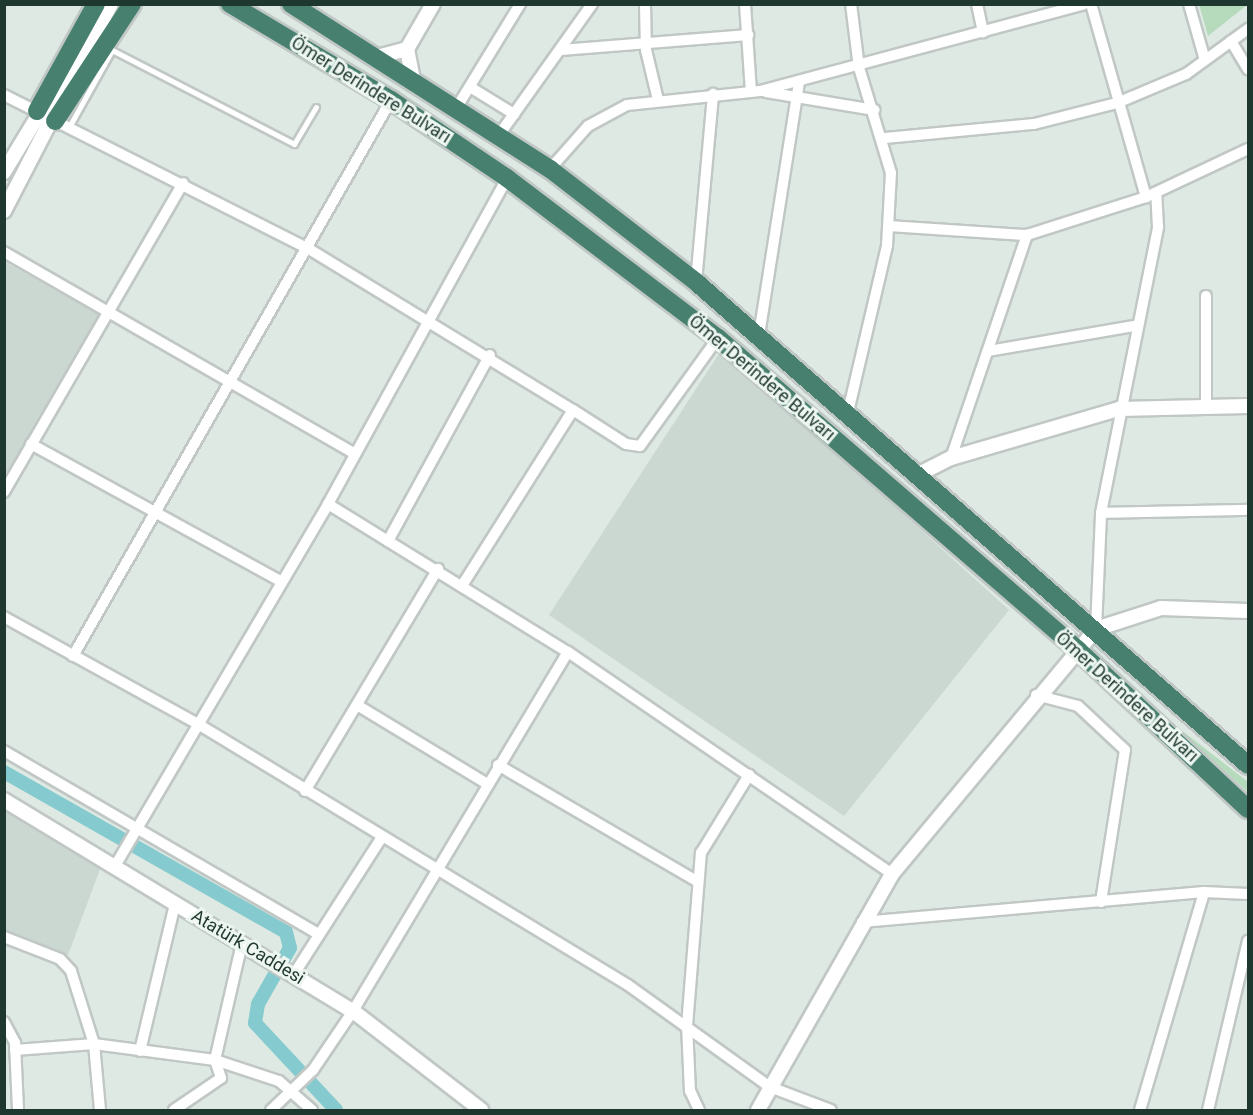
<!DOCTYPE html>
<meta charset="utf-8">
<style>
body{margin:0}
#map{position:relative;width:1253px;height:1115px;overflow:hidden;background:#dde9e2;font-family:Roboto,sans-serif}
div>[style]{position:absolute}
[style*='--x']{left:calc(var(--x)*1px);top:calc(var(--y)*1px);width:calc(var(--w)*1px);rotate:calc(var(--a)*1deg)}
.built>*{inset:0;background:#cbd8d1}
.green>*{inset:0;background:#b6dabc}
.canal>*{height:14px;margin:-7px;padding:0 7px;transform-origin:7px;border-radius:7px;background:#85cace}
.roads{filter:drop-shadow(2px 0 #c0c7c5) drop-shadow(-2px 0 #c0c7c5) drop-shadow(0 2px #c0c7c5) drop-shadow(0 -2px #c0c7c5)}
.service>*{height:5px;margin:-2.5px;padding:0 2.5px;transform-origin:2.5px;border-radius:2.5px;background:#fff}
.minor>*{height:10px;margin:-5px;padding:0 5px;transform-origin:5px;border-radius:5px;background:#fff}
.tertiary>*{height:14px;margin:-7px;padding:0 7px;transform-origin:7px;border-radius:7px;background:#fff}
.trunk>*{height:18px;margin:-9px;padding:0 9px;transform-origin:9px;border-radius:9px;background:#47806e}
span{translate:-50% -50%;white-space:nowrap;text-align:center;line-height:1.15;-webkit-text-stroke:6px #edf6f1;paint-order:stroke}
.street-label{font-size:18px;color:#1f382f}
.frame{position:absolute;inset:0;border:6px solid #1f382f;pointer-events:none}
</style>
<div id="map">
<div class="built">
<i style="clip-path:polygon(5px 262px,100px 315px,5px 485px)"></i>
<i style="clip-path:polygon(722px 349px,1009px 610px,844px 816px,549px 615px)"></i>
<i style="clip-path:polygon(5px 808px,102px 864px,68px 955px,5px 933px)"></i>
</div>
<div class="green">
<i style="clip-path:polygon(1199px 4px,1247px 4px,1247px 5px,1208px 36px)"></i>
<i style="clip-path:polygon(1171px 722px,1248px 782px,1248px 792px,1231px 777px)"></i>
</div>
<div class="canal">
<i style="--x:4;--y:772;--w:324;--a:29.6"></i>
<i style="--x:286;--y:932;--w:16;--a:76"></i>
<i style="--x:290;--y:948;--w:64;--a:119.7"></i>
<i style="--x:258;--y:1004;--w:19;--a:99"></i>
<i style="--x:255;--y:1023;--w:119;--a:47"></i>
</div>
<div class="roads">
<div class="service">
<i style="--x:69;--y:127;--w:88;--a:-60.8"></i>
<i style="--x:112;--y:50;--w:205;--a:27.3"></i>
<i style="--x:294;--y:144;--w:43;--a:-59.3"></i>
</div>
<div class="minor">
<i style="--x:645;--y:4;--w:46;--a:88.8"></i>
<i style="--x:646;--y:50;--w:51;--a:76.5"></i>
<i style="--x:745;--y:4;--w:88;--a:86.1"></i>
<i style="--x:977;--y:4;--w:29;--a:78"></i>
<i style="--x:1091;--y:4;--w:201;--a:74.1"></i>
<i style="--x:1189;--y:4;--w:58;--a:74.1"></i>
<i style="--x:1231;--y:41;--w:33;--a:59"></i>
<i style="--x:561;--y:50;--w:188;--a:-4.6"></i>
<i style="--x:470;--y:87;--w:52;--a:31.5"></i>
<i style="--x:766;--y:92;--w:110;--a:9.4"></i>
<i style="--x:4;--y:95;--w:342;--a:26.8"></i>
<i style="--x:309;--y:249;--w:309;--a:31.4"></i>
<i style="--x:573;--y:410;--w:206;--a:122.3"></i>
<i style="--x:457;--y:107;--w:121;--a:-58.5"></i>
<i style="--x:499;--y:135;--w:161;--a:-54.6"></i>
<i style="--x:885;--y:138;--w:150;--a:-5.4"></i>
<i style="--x:1034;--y:124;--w:86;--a:-14.2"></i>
<i style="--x:1117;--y:103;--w:75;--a:-22.8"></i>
<i style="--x:1186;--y:74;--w:77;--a:-36"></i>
<i style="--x:550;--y:169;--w:57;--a:-48.5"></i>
<i style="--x:588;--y:126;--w:44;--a:-28.3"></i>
<i style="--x:627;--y:105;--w:134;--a:-6"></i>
<i style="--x:760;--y:91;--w:335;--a:-15"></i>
<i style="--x:890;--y:226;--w:137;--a:3.8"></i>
<i style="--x:4;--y:252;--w:405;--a:29.9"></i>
<i style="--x:696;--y:282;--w:189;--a:-84.8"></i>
<i style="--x:759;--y:335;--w:256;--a:-81"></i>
<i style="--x:988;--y:351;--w:149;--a:-9.7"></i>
<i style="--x:1206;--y:407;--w:111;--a:-90"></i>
<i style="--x:573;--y:410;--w:63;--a:32.7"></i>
<i style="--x:626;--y:444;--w:14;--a:8"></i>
<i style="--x:640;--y:446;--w:133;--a:-54.2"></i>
<i style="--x:848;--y:412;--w:171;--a:-76.8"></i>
<i style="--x:887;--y:246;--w:73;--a:-86.9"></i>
<i style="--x:891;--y:173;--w:110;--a:-106.9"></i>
<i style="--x:859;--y:68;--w:64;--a:-97.1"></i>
<i style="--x:31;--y:444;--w:286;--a:28.8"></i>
<i style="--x:951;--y:458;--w:236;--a:-71.2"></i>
<i style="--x:1027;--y:235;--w:125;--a:-17.7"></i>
<i style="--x:1146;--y:197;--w:113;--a:-25.2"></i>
<i style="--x:4;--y:492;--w:357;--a:-59.9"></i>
<i style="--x:328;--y:504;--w:282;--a:31.7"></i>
<i style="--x:568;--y:652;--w:393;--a:34.4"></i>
<i style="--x:1101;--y:513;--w:147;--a:-1.2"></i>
<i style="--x:388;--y:541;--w:212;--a:-61.3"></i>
<i style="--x:4;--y:617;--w:222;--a:28.9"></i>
<i style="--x:198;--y:724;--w:503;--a:31.26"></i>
<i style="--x:628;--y:985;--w:175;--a:35.7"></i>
<i style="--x:770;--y:1087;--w:65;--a:20.7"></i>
<i style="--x:1096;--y:629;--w:116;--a:-87.5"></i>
<i style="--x:1101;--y:513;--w:292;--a:-78.7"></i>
<i style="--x:1158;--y:227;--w:34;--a:-93"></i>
<i style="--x:73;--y:656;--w:641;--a:-60.23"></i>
<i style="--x:1036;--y:695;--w:43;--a:14.7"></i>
<i style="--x:1078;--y:706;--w:64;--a:43.1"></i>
<i style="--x:1125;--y:750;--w:154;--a:99"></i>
<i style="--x:357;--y:705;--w:151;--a:31.2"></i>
<i style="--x:4;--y:751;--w:364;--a:30.2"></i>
<i style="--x:498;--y:765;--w:232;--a:30.3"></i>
<i style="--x:305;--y:791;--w:259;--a:-59.1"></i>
<i style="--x:115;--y:866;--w:420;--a:-59.5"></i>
<i style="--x:328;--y:504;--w:372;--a:-61.2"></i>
<i style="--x:862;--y:922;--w:343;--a:-5"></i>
<i style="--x:1204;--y:892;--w:44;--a:2.6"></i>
<i style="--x:4;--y:937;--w:60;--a:21.4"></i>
<i style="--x:60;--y:959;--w:16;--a:47"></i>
<i style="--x:71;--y:971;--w:77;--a:72.5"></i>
<i style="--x:94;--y:1044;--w:66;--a:84.8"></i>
<i style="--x:294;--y:974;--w:163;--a:-57.3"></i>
<i style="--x:4;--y:1022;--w:24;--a:62"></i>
<i style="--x:15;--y:1043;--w:67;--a:87.4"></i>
<i style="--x:15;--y:1050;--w:79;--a:-4.3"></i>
<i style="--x:94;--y:1044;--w:122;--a:7.5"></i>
<i style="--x:215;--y:1060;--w:67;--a:18.2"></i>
<i style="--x:279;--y:1081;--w:44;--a:41.3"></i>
<i style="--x:140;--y:1051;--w:151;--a:-76.6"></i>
<i style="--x:174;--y:1110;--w:57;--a:-34.2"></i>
<i style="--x:221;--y:1078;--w:19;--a:-108"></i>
<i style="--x:215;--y:1060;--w:120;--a:-77"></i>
<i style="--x:271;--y:1110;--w:58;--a:-43.6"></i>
<i style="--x:313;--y:1070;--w:71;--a:-55.9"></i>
<i style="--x:353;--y:1011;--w:418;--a:-59.1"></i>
<i style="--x:699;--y:1110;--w:21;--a:-115"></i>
<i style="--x:690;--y:1091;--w:65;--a:-92.6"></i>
<i style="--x:687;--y:1026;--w:174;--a:-85.4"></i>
<i style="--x:701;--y:853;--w:92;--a:-58.4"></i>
<i style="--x:1140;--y:1110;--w:227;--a:-73.6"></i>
<i style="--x:1208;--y:1110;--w:174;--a:-76.7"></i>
</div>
<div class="tertiary">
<i style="--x:407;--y:49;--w:31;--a:79"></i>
<i style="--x:377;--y:57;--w:31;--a:-15"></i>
<i style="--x:407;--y:49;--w:52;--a:-60"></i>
<i style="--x:4;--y:172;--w:77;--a:-58.8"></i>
<i style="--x:4;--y:211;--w:233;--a:-62.7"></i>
<i style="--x:919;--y:474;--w:36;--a:-27"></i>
<i style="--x:951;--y:458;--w:175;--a:-16.3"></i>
<i style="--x:1119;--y:409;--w:129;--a:-1.3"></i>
<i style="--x:4;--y:800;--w:408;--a:31.2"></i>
<i style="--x:353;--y:1011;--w:162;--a:37.7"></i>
<i style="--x:758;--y:1110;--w:271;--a:-60.4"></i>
<i style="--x:892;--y:874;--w:319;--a:-50.2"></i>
<i style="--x:1096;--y:629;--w:68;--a:-17.9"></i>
<i style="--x:1161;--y:608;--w:87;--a:2"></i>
</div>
<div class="trunk">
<i style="--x:230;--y:4;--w:187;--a:30.8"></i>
<i style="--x:391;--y:100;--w:140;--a:33.9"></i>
<i style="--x:507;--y:178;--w:265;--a:37.2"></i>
<i style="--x:718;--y:338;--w:476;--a:40.9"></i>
<i style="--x:1078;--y:650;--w:233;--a:43.1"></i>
<i style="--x:291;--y:4;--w:307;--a:32.5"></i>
<i style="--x:550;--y:169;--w:185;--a:37.7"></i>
<i style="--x:696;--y:282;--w:733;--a:41.19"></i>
<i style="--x:37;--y:111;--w:122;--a:-61.1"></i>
<i style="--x:55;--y:121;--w:140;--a:-56.7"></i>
</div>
</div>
<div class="street-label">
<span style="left:371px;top:90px;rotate:32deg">Ömer Derindere Bulvarı</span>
<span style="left:762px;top:378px;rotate:40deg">Ömer Derindere Bulvarı</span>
<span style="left:1127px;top:697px;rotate:42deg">Ömer Derindere Bulvarı</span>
<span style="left:248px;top:947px;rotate:31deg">Atatürk Caddesi</span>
</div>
<div class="frame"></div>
</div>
